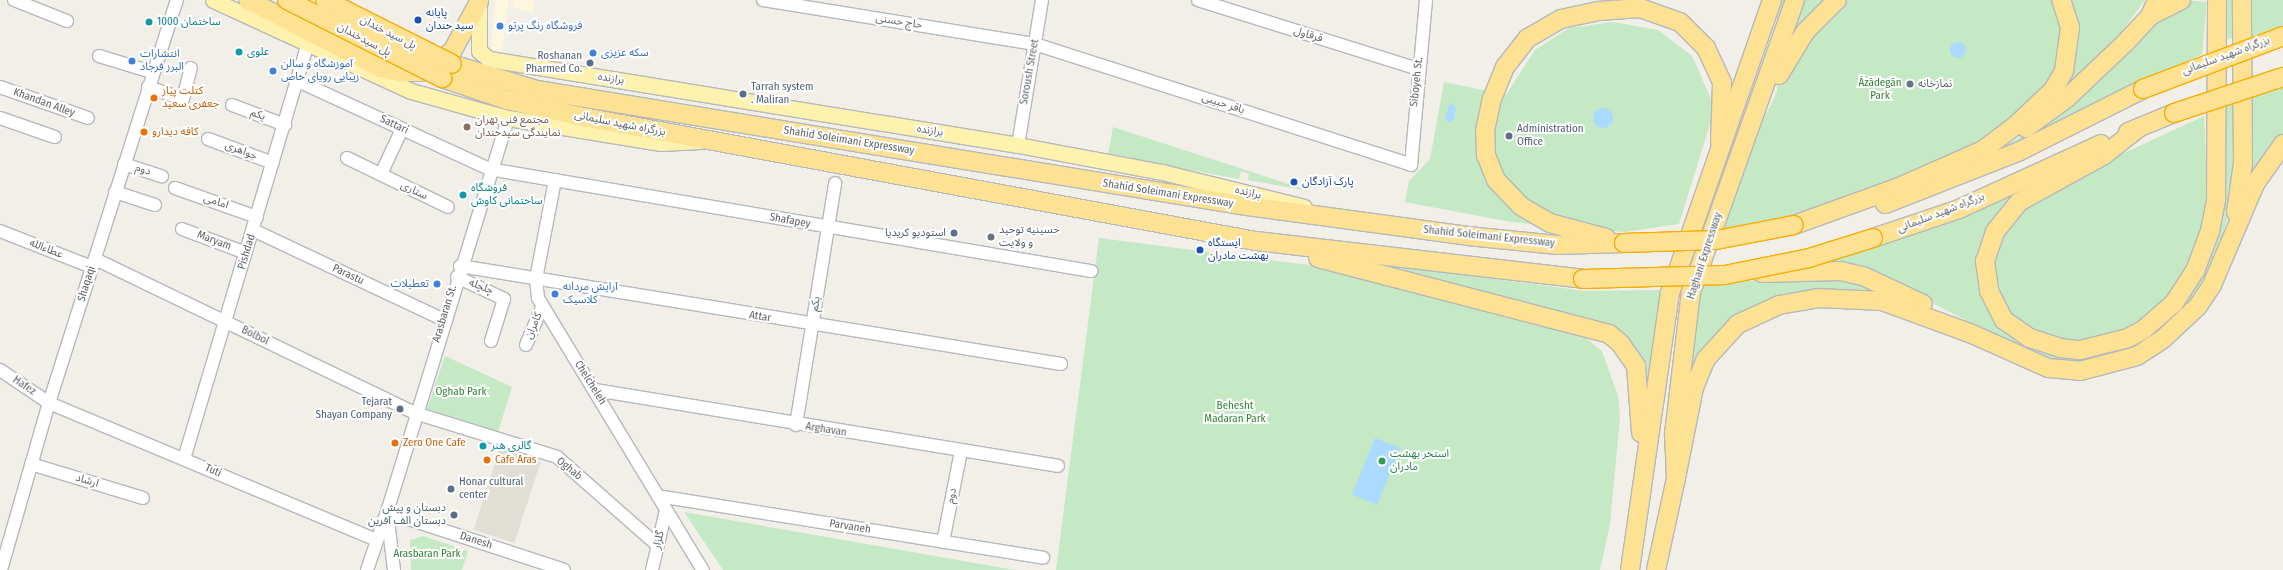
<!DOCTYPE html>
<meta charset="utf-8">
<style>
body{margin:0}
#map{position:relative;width:2283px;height:570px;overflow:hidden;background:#f1efe8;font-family:"Fira Sans Condensed","Noto Sans Arabic",sans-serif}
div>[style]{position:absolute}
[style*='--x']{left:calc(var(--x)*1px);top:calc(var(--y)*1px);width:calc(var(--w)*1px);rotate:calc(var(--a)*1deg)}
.commercial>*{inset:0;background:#fef7e0}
.education>*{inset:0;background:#e1ded6;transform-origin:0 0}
.green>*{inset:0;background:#c5e8c5;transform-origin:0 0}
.water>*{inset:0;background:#aadaff;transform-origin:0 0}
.round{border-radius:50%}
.roads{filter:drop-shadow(1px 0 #b5b8bc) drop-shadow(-1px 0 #b5b8bc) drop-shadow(0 1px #b5b8bc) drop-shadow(0 -1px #b5b8bc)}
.minor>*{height:12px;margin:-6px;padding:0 6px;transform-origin:6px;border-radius:6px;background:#fff}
.major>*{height:15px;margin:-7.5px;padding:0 7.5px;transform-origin:7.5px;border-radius:7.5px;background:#fff2af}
.highway>*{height:18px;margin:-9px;padding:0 9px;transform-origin:9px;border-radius:9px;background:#fde293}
.bridges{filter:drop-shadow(1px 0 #f9ab00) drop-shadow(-1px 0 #f9ab00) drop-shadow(0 1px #f9ab00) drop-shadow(0 -1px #f9ab00)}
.highway-bridge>*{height:18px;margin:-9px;padding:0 9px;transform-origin:9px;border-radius:9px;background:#fde293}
.dots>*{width:11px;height:11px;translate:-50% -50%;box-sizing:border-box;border:2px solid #fff;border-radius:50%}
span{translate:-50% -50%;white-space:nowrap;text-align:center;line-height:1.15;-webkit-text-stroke:4px #fff;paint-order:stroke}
.transit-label{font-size:11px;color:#164399}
.left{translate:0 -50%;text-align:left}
.culture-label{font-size:11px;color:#0d838f}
.street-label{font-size:11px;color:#5f6368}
.shop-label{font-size:11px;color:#366cbe}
.right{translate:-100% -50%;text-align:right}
.service-label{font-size:11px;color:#4e5e75}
.park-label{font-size:11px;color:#348238}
.worship-label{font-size:11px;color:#5b616d}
.food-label{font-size:11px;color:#c56008}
.education-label{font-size:11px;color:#785e54}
.leisure-label{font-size:11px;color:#27864d}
</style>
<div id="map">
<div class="commercial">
<i style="clip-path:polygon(495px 0,509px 0,502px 52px,491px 52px)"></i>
<i style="clip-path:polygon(514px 0,534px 0,533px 12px,511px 7px)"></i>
</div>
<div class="education">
<i style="left:500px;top:448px;width:43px;height:86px;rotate:18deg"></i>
</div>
<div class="green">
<i style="left:1777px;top:0;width:14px;height:130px"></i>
<i style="clip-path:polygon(1799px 0,1830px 0,1788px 52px)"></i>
<i style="clip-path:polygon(1842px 0,2055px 0,2063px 21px,2056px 77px,1996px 134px,1895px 183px,1825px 208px,1718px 231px,1756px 134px,1794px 58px)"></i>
<i style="clip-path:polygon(2068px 0,2145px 0,2101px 60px,2046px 104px,2058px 90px)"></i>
<i style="clip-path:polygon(2186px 0,2207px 2px,2202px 54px,2027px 142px,1992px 153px,2030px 131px,2158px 18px)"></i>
<i style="clip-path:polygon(2226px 0,2234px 0,2232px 38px,2223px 41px)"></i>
<i style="clip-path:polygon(2248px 0,2283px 0,2283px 26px,2246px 38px)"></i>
<i style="clip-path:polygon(1613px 22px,1658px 30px,1692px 56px,1715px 108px,1679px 224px,1624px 232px,1511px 222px,1405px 202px,1409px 181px,1430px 159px,1444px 82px,1506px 95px,1535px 50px,1569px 28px)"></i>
<i style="clip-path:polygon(2283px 87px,2283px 139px,2243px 201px,2246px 100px)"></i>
<i style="clip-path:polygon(2234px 103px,2235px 156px,2229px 214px,2218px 249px,2199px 291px,2174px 321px,2136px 347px,2080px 362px,2061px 361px,2034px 355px,1891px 282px,1807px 267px,1945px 223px,2092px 155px,2002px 214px,1986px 296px,2059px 352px,2164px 319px,2224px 188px,2224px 108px)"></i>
<i style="clip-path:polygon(2204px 116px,2208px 198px,2198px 258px,2158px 314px,2104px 342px,2043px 340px,2002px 309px,1990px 263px,2008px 217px,2051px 187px)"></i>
<i style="clip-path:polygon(1113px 127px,1227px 164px,1310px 191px,1248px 180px,1249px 174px,1241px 171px,1239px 179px,1108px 155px)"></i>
<i style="left:1729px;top:135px;width:15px;height:98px;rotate:23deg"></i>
<i style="clip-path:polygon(1099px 238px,1309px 265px,1572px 327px,1602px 351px,1618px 396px,1620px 416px,1610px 524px,1600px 570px,1056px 570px)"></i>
<i style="clip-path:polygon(1315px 255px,1585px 291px,1665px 290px,1645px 412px,1629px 346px)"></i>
<i style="clip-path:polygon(1821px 273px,1846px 275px,1925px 311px,1868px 296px,1734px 322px,1681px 418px,1701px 286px)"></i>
<i style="clip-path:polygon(445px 356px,512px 387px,498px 432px,427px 409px)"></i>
<i style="clip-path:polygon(684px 512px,1015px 570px,723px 570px)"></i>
<i style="clip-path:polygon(423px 536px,468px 551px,462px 570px,411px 570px,410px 540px)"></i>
</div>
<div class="water">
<i class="round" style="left:1950px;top:42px;width:16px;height:16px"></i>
<i style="clip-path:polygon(1450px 102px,1456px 108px,1454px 120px,1449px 123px,1445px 118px)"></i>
<i class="round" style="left:1593px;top:108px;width:20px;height:20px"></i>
<i style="left:1375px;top:438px;width:27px;height:61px;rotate:22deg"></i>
</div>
<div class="roads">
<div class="minor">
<i style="--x:14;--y:0;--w:57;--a:21.6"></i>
<i style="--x:763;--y:0;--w:276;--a:9.2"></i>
<i style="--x:1035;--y:44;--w:395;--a:17.8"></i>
<i style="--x:1411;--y:165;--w:166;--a:-84.8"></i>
<i style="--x:1198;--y:0;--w:231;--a:17.4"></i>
<i style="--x:99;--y:56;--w:55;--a:16.8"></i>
<i style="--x:298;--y:81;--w:210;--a:24.7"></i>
<i style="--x:489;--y:169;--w:611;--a:9.62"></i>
<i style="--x:0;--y:87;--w:93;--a:19.4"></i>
<i style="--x:148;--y:87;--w:37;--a:19"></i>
<i style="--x:183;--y:99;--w:32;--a:-76"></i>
<i style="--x:232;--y:105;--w:57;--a:20.7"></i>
<i style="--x:0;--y:118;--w:58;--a:19.1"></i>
<i style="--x:208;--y:139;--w:69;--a:20.3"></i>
<i style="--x:1018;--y:145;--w:147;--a:-80.6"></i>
<i style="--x:347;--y:158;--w:112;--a:25.9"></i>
<i style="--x:124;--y:164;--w:40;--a:18"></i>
<i style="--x:381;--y:174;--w:50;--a:-65"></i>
<i style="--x:555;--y:180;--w:101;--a:100.9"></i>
<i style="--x:536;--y:279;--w:19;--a:84"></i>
<i style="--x:538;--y:298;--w:318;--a:58.8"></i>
<i style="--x:175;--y:188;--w:87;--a:19.5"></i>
<i style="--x:115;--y:192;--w:42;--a:18"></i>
<i style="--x:182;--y:229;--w:68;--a:20.6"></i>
<i style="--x:253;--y:230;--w:211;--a:25.2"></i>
<i style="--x:0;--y:231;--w:99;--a:21.4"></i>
<i style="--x:95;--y:259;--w:355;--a:25.7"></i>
<i style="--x:415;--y:413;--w:149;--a:17.2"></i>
<i style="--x:557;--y:457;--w:133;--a:41.3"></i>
<i style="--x:460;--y:266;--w:609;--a:9.26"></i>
<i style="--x:457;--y:277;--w:52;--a:25.1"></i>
<i style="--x:504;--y:299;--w:44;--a:107.2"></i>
<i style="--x:526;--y:345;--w:41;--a:-67.2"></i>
<i style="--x:0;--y:370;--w:59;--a:34"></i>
<i style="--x:49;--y:403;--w:355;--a:22.7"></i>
<i style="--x:595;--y:390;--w:469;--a:9.3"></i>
<i style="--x:796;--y:425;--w:245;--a:-80.8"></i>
<i style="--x:184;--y:459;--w:433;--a:-73.4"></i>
<i style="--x:31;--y:464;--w:117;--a:16.9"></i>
<i style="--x:658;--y:496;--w:390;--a:9.1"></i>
<i style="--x:943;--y:542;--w:93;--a:-78.8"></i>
<i style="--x:1;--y:570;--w:174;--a:-74"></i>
<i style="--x:49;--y:403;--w:423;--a:-72.4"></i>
<i style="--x:367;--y:570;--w:61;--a:-71"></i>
<i style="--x:387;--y:512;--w:186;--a:18.1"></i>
<i style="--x:394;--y:570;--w:58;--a:-96.9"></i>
<i style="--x:387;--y:512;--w:412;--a:-72.9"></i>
<i style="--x:652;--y:570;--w:62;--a:-76.9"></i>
</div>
<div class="major">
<i style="--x:213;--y:0;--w:218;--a:24.7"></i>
<i style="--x:411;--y:91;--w:101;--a:15.6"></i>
<i style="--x:508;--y:118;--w:155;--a:9.3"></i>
<i style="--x:661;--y:143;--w:39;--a:-3"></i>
<i style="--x:479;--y:3;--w:48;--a:90"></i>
<i style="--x:479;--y:51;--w:13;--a:39"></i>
<i style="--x:489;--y:59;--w:536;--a:9.23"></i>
<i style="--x:1018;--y:145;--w:147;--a:10.6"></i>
<i style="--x:1162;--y:172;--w:146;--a:13.8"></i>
</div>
<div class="highway">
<i style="--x:248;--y:0;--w:149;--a:27.1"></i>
<i style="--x:381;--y:68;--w:19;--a:12"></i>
<i style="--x:400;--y:72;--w:21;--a:0"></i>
<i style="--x:421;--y:72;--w:18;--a:-27"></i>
<i style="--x:437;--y:64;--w:21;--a:-41"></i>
<i style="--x:453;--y:50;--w:55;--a:-61.6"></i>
<i style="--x:2150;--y:16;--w:35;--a:-27"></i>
<i style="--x:452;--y:64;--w:89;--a:17"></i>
<i style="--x:537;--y:90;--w:712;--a:9.29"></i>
<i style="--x:1240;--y:205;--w:230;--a:7.7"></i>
<i style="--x:1468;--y:236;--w:90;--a:5.7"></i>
<i style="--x:1558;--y:245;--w:66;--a:-1.7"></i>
<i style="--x:1779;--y:75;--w:50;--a:-58.8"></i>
<i style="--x:1805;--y:32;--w:45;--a:-45"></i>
<i style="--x:442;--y:78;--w:69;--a:18.7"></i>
<i style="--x:507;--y:100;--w:73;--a:12.7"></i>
<i style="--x:578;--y:116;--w:689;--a:10.45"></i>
<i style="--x:1256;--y:241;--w:329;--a:6.6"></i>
<i style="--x:2140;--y:127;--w:46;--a:142.1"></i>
<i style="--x:2104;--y:155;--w:97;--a:151.1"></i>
<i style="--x:2019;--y:202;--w:38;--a:129"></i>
<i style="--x:1995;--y:232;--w:31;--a:109"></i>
<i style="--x:1985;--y:261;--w:30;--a:82"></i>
<i style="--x:1989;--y:291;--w:33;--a:63"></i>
<i style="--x:2004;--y:320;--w:32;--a:35"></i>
<i style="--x:2030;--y:338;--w:32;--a:18"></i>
<i style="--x:2060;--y:348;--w:20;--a:6"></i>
<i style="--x:2080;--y:350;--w:49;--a:-14"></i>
<i style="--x:2128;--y:338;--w:17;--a:-28"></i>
<i style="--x:2143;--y:330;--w:41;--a:-41.1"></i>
<i style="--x:2174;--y:303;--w:38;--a:-57"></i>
<i style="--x:2195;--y:271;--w:43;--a:-69.4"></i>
<i style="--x:2210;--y:231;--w:33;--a:-79"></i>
<i style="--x:2216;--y:199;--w:199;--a:-89.7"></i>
<i style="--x:2026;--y:128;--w:51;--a:-36.2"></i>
<i style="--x:2067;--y:98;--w:80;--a:-43.5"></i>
<i style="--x:2125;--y:43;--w:37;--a:-47"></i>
<i style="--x:2150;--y:16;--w:17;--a:-66"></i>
<i style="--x:2128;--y:132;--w:50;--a:-22.4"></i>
<i style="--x:1885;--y:204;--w:143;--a:-21.4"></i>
<i style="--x:2018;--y:152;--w:140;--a:-26.7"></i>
<i style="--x:2236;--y:212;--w:49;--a:-81.9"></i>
<i style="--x:2243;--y:163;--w:163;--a:-90.4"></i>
<i style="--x:1794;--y:225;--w:109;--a:-19.8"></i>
<i style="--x:1897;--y:188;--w:94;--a:-23.8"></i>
<i style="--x:1983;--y:150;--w:40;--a:-37"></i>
<i style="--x:2015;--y:126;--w:52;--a:-43.5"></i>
<i style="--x:2053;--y:90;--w:22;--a:-60"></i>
<i style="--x:2064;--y:71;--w:44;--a:-82.2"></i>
<i style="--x:2070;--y:27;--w:28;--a:-108"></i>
<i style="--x:1606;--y:238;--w:58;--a:-165"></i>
<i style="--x:1550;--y:223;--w:34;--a:-150"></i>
<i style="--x:1521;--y:206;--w:36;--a:-134"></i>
<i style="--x:1496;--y:180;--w:27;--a:-112"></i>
<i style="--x:1486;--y:155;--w:24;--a:-92"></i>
<i style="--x:1485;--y:131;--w:33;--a:-78"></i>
<i style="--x:1492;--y:99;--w:35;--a:-68"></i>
<i style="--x:1505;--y:67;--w:37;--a:-52"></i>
<i style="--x:1528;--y:38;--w:38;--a:-30"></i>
<i style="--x:1561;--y:19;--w:39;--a:-12"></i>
<i style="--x:1599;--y:11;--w:41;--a:-4.2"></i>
<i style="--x:1640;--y:8;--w:42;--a:19.3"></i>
<i style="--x:1680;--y:22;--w:37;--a:45"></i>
<i style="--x:1706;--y:48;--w:38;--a:65"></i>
<i style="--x:1722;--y:83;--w:59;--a:91.9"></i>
<i style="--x:1873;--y:238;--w:91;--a:-18.6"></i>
<i style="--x:1959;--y:209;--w:156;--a:-24.6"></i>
<i style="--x:1318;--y:258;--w:301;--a:14.6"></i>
<i style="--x:1609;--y:334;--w:14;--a:39"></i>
<i style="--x:1620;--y:343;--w:28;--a:55"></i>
<i style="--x:1636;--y:366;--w:67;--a:85.7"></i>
<i style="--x:1762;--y:273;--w:79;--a:-1.5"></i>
<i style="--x:1841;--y:271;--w:23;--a:13"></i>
<i style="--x:1863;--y:276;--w:66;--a:25"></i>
<i style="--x:1676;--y:478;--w:92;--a:-78.7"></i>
<i style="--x:1694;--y:388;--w:31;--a:-68"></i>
<i style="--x:1706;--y:359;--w:47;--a:-47.6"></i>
<i style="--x:1738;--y:324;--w:45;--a:-24.9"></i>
<i style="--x:1779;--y:305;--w:40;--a:-10"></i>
<i style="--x:1818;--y:298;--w:64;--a:2.7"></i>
<i style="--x:1882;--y:301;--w:96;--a:20.1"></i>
<i style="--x:1972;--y:334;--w:83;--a:24.1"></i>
<i style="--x:2048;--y:368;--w:32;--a:5"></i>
<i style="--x:2080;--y:371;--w:59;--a:-14.7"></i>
<i style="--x:2137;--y:356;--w:31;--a:-33"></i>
<i style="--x:2163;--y:339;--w:48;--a:-43.3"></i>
<i style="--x:2198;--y:306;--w:25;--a:-56"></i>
<i style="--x:2212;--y:285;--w:110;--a:-66.9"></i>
<i style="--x:2255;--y:184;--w:49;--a:-55"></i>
<i style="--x:1630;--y:570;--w:280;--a:-81.8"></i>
<i style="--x:1670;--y:293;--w:310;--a:-70.8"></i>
<i style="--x:1656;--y:570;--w:94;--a:-77.7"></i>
<i style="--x:1676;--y:478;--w:44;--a:-92.6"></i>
<i style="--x:1674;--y:434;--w:143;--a:-83.2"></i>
<i style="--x:1691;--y:292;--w:310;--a:-70.4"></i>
</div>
</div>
<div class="bridges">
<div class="highway-bridge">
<i style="--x:287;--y:0;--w:174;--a:26.7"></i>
<i style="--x:325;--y:0;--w:142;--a:26.7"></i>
<i style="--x:2143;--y:89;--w:150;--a:-20.7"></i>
<i style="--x:2174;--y:113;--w:115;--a:-18.3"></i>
<i style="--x:1624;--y:243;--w:92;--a:-1.9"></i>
<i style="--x:1716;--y:240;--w:79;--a:-10.9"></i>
<i style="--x:1583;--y:279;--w:142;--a:-1.6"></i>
<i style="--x:1725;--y:275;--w:86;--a:-11.4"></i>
<i style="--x:1809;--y:258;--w:67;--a:-17.4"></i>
</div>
</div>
<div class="dots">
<i style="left:418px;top:20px;background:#1a4fb4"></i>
<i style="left:149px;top:22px;background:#0f9aa8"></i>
<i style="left:500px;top:26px;background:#3f7fe0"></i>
<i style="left:239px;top:52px;background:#0f9aa8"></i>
<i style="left:593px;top:53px;background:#3f7fe0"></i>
<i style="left:132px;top:61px;background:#3f7fe0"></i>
<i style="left:590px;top:63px;background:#5c6f8a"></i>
<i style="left:273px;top:71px;background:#3f7fe0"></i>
<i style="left:1910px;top:84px;background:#6b7280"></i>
<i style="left:743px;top:94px;background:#5c6f8a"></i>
<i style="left:154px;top:98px;background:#e8710a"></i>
<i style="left:467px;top:127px;background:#8d6e63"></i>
<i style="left:144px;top:132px;background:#e8710a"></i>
<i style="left:1509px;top:136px;background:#5c6f8a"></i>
<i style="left:1294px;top:182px;background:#1a4fb4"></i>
<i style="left:463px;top:195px;background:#0f9aa8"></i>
<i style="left:954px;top:233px;background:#5c6f8a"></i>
<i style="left:991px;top:237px;background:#6b7280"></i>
<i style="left:1200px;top:250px;background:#1a4fb4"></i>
<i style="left:437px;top:284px;background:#3f7fe0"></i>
<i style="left:555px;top:294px;background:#3f7fe0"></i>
<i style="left:400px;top:409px;background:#5c6f8a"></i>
<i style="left:395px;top:443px;background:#e8710a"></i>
<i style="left:483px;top:446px;background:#0f9aa8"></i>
<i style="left:487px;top:460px;background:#e8710a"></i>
<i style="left:1382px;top:461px;background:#2e9e5b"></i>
<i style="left:451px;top:489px;background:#5c6f8a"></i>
<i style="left:454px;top:515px;background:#5c6f8a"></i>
</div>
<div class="transit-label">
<span class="left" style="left:426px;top:20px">پایانه<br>سید خندان</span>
<span class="left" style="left:1302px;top:182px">پارک آزادگان</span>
<span class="left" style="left:1208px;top:250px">ایستگاه<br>بهشت مادران</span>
</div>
<div class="culture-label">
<span class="left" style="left:157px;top:22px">ساختمان 1000</span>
<span class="left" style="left:247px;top:52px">علوی</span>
<span class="left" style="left:471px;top:195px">فروشگاه<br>ساختمانی کاوش</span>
<span class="left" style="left:491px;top:446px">گالری هنر</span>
</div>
<div class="street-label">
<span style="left:899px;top:22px;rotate:9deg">حاج حسنی</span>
<span style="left:388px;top:33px;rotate:27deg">پل سید خندان</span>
<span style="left:1308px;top:35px;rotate:17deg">قرقاول</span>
<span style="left:364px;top:40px;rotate:28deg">پل سیدخندان</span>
<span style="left:2226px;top:56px;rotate:-20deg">بزرگراه شهید سلیمانی</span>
<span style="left:1030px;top:72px;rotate:-80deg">Soroush Street</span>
<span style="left:611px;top:79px;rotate:9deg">برازنده</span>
<span style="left:1417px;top:82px;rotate:-84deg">Siboyeh St.</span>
<span style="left:44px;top:103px;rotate:20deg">Khandan Alley</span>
<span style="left:1223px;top:104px;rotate:18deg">باقر حبیبی</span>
<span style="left:258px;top:115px;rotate:20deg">یکم</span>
<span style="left:620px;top:124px;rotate:11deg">بزرگراه شهید سلیمانی</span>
<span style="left:394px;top:125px;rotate:25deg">Sattari</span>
<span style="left:930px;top:131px;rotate:9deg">برازنده</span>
<span style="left:849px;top:141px;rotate:9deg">Shahid Soleimani Expressway</span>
<span style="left:241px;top:151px;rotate:21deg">جواهری</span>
<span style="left:143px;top:170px;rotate:18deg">دوم</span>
<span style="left:414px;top:191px;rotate:26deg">ستاری</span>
<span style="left:1248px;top:193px;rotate:14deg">برازنده</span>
<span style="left:1168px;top:194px;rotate:9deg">Shahid Soleimani Expressway</span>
<span style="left:216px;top:202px;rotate:19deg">امامی</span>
<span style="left:1941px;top:213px;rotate:-21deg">بزرگراه شهید سلیمانی</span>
<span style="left:790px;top:221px;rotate:10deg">Shafapey</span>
<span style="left:1489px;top:237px;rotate:6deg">Shahid Soleimani Expressway</span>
<span style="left:214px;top:241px;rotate:21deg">Maryam</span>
<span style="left:46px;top:249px;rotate:22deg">عطاءالله</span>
<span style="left:247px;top:252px;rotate:-73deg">Pishdad</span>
<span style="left:1705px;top:256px;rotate:-72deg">Haghani Expressway</span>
<span style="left:348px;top:275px;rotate:25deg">Parastu</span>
<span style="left:87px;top:284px;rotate:-73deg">Shaqaqi</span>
<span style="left:481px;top:287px;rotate:22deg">چلچله</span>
<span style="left:816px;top:304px;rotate:-83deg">یکم</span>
<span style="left:445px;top:314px;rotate:-73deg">Arasbaran St.</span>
<span style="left:760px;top:317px;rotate:9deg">Attar</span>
<span style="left:534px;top:326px;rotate:-67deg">کامران</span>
<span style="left:255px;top:336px;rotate:26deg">Bolbol</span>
<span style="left:590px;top:383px;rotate:58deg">Chelcheleh</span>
<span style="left:24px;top:386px;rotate:34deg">Hafez</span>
<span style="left:826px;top:430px;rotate:9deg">Arghavan</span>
<span style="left:569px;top:469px;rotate:39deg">Oghab</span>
<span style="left:213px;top:471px;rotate:23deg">Tuti</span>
<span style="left:87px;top:481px;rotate:17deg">ارشاد</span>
<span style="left:952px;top:496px;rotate:-79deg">دوم</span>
<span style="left:850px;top:527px;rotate:9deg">Parvaneh</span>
<span style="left:659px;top:540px;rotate:-77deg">گلزار</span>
<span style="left:476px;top:541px;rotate:18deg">Danesh</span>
</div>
<div class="shop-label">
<span class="left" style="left:508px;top:26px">فروشگاه رنگ پرتو</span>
<span class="left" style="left:601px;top:53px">سکه عزیزی</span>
<span class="left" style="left:140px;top:61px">انتشارات<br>البرز فرجاد</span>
<span class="left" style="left:281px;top:71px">آموزشگاه و سالن<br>زیبایی رویای خاص</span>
<span class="right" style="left:429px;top:284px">تعطیلات</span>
<span class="left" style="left:563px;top:294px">آرایش مردانه<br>کلاسیک</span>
</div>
<div class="service-label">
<span class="right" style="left:582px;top:63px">Roshanan<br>Pharmed Co.</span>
<span class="left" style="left:751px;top:94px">Tarrah system<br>. Maliran</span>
<span class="left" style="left:1517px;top:136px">Administration<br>Office</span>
<span class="right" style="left:946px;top:233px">استودیو کریدیا</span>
<span class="right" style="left:392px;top:409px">Tejarat<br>Shayan Company</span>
<span class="left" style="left:459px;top:489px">Honar cultural<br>center</span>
<span class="right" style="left:446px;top:515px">دبستان و پیش<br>دبستان الف آفرین</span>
</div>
<div class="park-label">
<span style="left:1880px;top:90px">Āzādegān<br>Park</span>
<span style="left:461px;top:392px">Oghab Park</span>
<span style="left:1235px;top:413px">Behesht<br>Madaran Park</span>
<span style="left:427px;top:554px">Arasbaran Park</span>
</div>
<div class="worship-label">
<span class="left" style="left:1918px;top:84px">نمازخانه</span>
<span class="left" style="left:999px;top:237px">حسینیه توحید<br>و ولایت</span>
</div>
<div class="food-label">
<span class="left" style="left:162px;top:98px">کتلت پیاز<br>جعفری سعید</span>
<span class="left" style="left:152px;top:132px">کافه دیدارو</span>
<span class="left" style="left:403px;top:443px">Zero One Cafe</span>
<span class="left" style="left:495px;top:460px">Cafe Aras</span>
</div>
<div class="education-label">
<span class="left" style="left:475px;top:127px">مجتمع فنی تهران<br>نمایندگی سیدخندان</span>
</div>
<div class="leisure-label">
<span class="left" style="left:1390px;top:461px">استخر بهشت<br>مادران</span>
</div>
</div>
